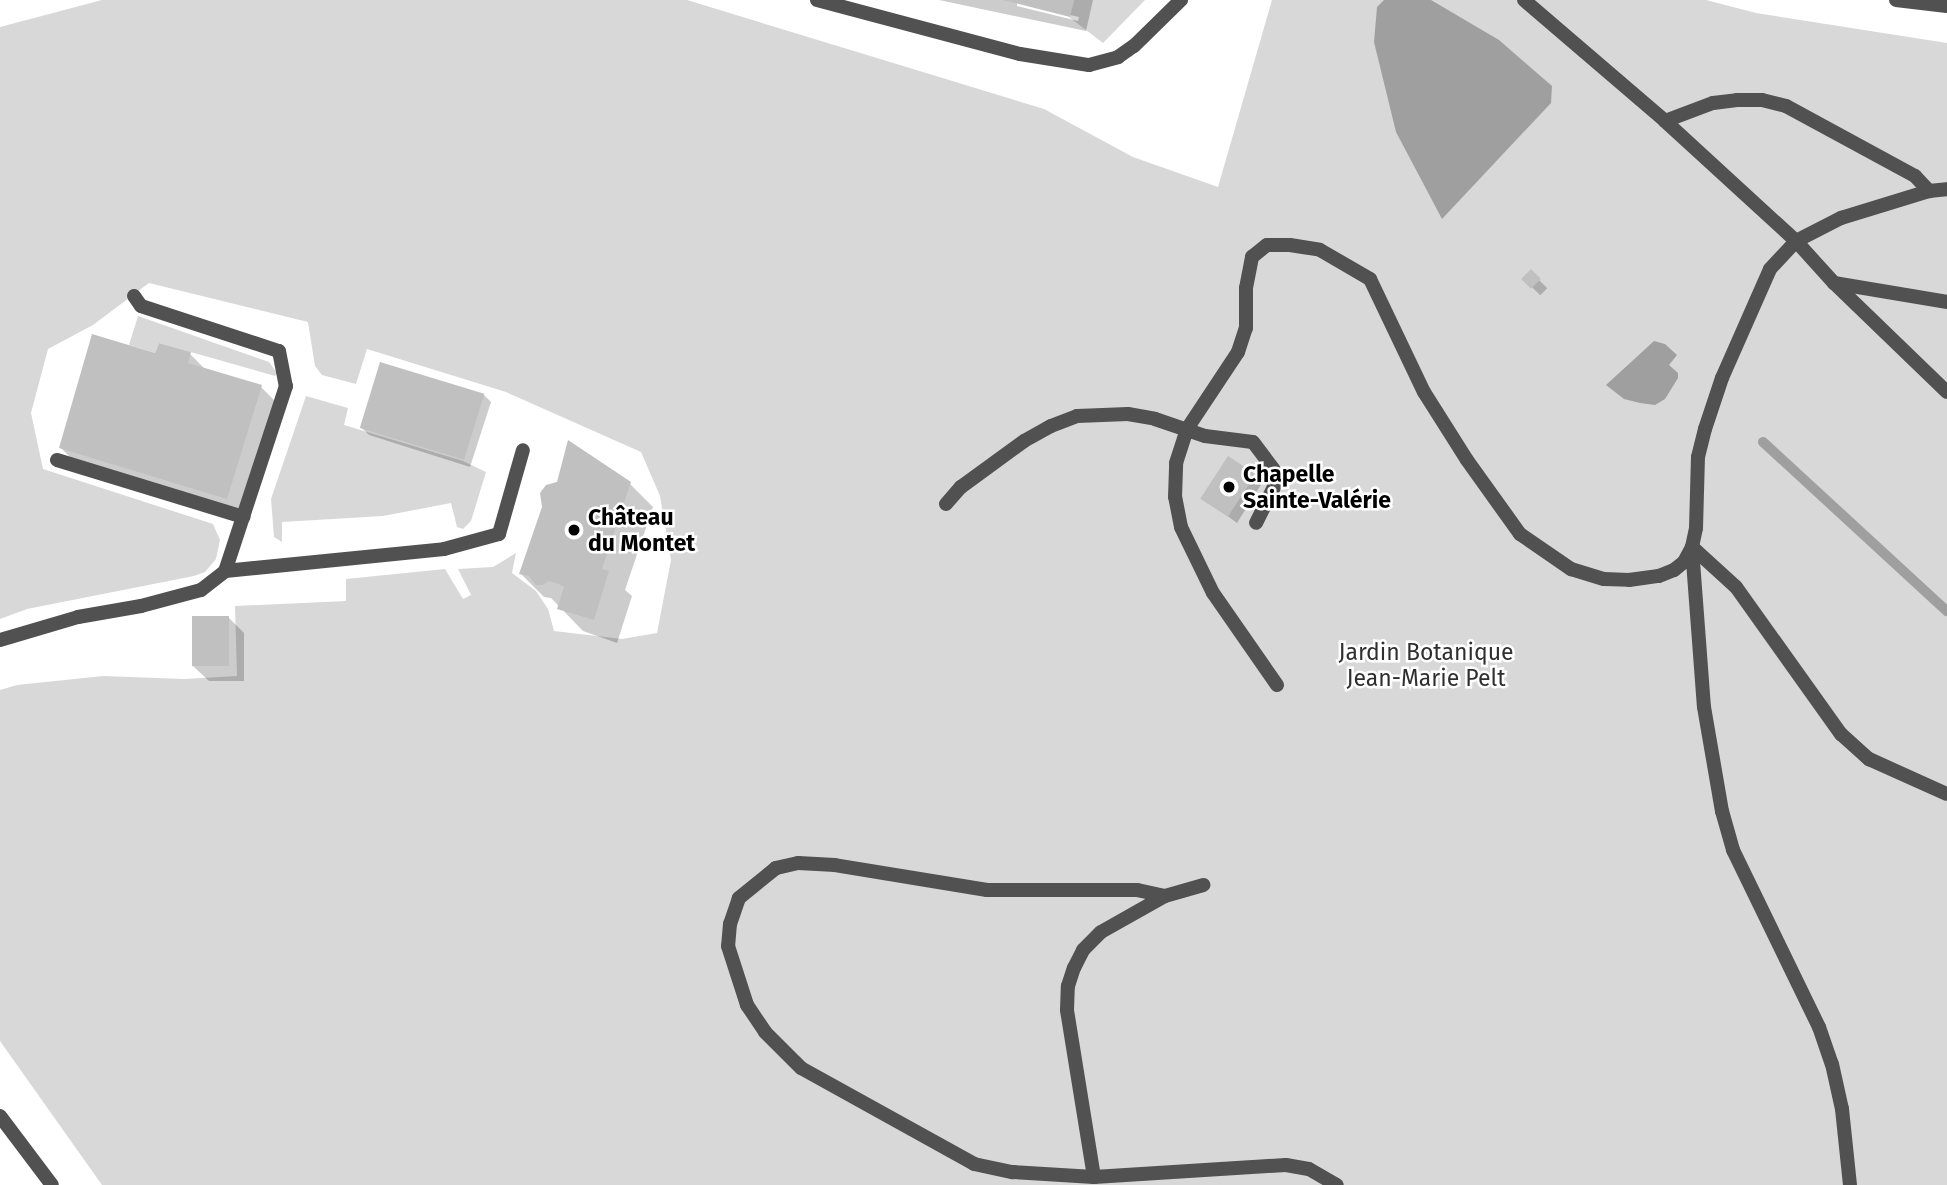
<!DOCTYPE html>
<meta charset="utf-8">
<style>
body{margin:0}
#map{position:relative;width:1947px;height:1185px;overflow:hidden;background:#fff;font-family:"Fira Sans",sans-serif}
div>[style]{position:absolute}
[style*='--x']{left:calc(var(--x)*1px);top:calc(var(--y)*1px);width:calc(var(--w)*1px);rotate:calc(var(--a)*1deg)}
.green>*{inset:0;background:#d8d8d8}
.water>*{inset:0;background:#9f9f9f}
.shadow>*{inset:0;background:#0003;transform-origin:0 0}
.stream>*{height:10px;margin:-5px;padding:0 5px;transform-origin:5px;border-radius:5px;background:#9f9f9f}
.building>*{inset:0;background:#c0c0c0;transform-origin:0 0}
.lane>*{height:14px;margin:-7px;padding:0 7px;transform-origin:7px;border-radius:7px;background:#515151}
.street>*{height:14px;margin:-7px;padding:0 7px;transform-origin:7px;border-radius:7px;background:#515151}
.dots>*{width:19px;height:19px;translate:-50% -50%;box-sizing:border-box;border:4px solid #fff;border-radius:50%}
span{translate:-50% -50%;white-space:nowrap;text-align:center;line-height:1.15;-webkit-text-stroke:5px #fff;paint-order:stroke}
.poi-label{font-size:23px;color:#000;font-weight:700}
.left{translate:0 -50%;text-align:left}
.park-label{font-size:23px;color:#2f2f2f}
</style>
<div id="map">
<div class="green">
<i style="clip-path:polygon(102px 0,687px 0,1044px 109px,1133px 157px,1218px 187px,1272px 0,1706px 0,1756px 13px,1947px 43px,1947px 1185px,102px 1185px,0 1041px,0 690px,17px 685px,103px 676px,184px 679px,237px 676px,235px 606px,346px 601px,346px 579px,445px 569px,463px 599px,471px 595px,458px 569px,493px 567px,516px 553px,512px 573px,536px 591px,548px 609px,554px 631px,622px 639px,657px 633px,671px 560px,660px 496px,641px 452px,506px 392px,367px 349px,356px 384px,322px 375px,315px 366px,308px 322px,149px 283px,93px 325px,48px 349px,31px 413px,43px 469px,213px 524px,220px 540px,216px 559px,205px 572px,194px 576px,27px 609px,0 619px,0 27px)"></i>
<i style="clip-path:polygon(1074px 0,1145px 0,1103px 43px,1069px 17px)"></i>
<i style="clip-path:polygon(138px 316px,269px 362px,277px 373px,275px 376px,159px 343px,155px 353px,129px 345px)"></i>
<i style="clip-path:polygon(306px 396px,348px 408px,344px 425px,463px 461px,486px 472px,471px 521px,463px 529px,457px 527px,451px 503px,383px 516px,282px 522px,282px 542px,274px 537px,271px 499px)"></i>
</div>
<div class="water">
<i style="clip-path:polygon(1384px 0,1431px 0,1499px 40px,1552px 86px,1551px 103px,1442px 219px,1396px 132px,1374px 42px,1377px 7px)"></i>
<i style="clip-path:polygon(1654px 341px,1665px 344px,1677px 355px,1669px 365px,1678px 373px,1678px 378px,1665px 399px,1655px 405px,1640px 403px,1624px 399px,1606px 385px)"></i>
</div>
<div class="shadow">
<i style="clip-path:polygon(evenodd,939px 0,1093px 0,1086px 31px,939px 0,1017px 3px,1079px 17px,1078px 21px,1017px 6px,1017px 3px)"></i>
<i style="left:1531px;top:272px;width:23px;height:10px;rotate:45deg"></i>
<i style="clip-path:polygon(190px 354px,206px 370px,261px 387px,276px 402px,243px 514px,76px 463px,61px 448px,156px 355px)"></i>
<i style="clip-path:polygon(483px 394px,491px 402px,470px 467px,369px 435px,361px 427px)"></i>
<i style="clip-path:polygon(1255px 476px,1262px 483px,1237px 523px,1203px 498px)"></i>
<i style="clip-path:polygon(630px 484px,653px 507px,625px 590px,632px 596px,617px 643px,583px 631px,551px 598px,544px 597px,521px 574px)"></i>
<i style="clip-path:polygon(228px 617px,244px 633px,244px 681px,209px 681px,193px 666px)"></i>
</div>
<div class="stream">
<i style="--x:1763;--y:442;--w:250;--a:42.6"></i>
</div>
<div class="building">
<i style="clip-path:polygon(1003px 0,1074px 0,1070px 17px)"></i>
<i style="left:1531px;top:269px;width:14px;height:14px;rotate:45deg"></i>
<i style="clip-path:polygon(92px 334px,155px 353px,159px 343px,191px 352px,188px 363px,262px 385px,227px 499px,59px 448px)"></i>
<i style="left:380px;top:362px;width:109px;height:69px;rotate:17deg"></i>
<i style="clip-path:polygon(568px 440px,631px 482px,602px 569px,609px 571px,594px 620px,557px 609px,564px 587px,559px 584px,548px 581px,543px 585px,536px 585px,529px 576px,519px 574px,542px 507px,540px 493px,546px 485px,557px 482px)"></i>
<i style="left:1228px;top:456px;width:33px;height:51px;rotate:33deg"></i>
<i style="left:192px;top:616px;width:37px;height:50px"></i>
</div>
<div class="lane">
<i style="--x:817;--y:0;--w:210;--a:14.9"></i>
<i style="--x:1020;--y:54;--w:70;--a:9.1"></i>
<i style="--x:1089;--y:65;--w:30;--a:-15"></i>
<i style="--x:1118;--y:57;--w:19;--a:-35"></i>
<i style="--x:1134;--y:46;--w:66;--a:-44.4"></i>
<i style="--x:1524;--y:0;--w:186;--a:40.6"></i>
<i style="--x:1665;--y:121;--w:178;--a:42.5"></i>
<i style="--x:1796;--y:241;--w:57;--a:47.9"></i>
<i style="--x:1834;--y:283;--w:157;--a:44"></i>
<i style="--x:1665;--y:121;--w:51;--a:-20.6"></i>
<i style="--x:1713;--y:103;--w:24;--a:-7"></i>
<i style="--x:1737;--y:100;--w:25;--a:0"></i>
<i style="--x:1762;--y:100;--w:25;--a:14"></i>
<i style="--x:1786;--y:106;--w:147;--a:28.5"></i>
<i style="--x:1915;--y:176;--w:21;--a:47"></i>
<i style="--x:1834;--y:283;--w:115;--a:9.5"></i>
<i style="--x:134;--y:296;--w:12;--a:55"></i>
<i style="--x:141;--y:306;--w:145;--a:18.1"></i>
<i style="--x:279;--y:351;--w:36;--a:79"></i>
<i style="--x:286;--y:386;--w:195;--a:108.2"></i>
<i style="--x:57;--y:460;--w:195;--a:17"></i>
<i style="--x:946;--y:504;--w:23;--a:-49"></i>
<i style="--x:961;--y:487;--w:78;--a:-36.1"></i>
<i style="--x:1024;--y:441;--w:31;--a:-29"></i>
<i style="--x:1051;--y:426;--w:28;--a:-21"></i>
<i style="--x:1077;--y:416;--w:51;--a:-2.2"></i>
<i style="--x:1128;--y:414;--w:27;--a:10"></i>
<i style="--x:1155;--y:419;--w:53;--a:18.8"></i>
<i style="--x:1205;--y:436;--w:48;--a:7.1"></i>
<i style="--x:1253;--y:442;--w:34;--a:53"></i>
<i style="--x:1273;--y:469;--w:18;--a:87"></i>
<i style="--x:1274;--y:487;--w:40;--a:116.6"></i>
<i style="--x:1692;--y:547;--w:59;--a:42.3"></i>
<i style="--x:1736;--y:587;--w:181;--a:54.5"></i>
<i style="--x:1841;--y:734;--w:38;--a:42"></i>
<i style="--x:1869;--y:759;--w:85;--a:24.2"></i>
<i style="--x:1692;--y:548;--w:159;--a:85.7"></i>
<i style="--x:1704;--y:707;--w:106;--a:80.2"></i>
<i style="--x:1722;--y:811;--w:41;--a:74.2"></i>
<i style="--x:1733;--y:850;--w:197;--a:64.1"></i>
<i style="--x:1819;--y:1027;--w:39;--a:71"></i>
<i style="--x:1832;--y:1064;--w:46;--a:77.5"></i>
<i style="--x:1842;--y:1109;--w:76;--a:84"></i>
<i style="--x:0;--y:640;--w:81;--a:-16.4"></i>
<i style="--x:78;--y:617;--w:64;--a:-9.9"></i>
<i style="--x:141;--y:606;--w:62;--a:-14.9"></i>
<i style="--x:201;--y:590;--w:31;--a:-38"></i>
<i style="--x:225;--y:571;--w:220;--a:-5.7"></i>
<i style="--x:444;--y:549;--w:57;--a:-15.3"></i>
<i style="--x:499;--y:534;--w:87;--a:-74.1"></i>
<i style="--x:1277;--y:685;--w:112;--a:-124.8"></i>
<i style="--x:1213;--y:593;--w:73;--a:-115.9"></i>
<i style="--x:1181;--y:527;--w:31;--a:-101"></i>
<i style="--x:1175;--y:497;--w:34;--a:-88"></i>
<i style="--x:1176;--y:463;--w:36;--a:-72"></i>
<i style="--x:1187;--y:429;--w:92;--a:-56.5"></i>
<i style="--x:1238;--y:352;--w:25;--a:-72"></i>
<i style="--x:1246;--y:328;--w:40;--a:-90"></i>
<i style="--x:1246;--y:288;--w:32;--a:-79"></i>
<i style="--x:1252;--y:257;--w:19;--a:-39"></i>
<i style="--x:1267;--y:245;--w:23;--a:0"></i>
<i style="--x:1290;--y:245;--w:30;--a:9"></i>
<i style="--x:1320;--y:250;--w:58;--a:30.1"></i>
<i style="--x:1370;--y:279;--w:125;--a:64.5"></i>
<i style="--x:1424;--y:392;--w:80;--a:57.7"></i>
<i style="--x:1467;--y:460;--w:91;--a:54.4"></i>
<i style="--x:1520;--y:534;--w:62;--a:34.5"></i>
<i style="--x:1571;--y:569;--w:34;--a:17"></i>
<i style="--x:1604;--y:579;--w:25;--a:2"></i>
<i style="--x:1629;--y:580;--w:30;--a:-8"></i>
<i style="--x:1659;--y:576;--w:16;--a:-22"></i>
<i style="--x:1674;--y:570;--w:13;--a:-39"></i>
<i style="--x:1684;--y:562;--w:17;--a:-62"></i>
<i style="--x:1692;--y:547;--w:19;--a:-78"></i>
<i style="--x:1696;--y:528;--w:71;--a:-88.4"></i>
<i style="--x:1698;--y:457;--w:29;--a:-76"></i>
<i style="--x:1705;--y:429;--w:54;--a:-71.6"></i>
<i style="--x:1722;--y:378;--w:119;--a:-66.2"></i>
<i style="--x:1770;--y:269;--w:38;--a:-47"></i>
<i style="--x:1796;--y:241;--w:51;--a:-27.1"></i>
<i style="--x:1841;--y:218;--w:92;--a:-17.1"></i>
<i style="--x:1929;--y:191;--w:18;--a:-6"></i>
<i style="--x:1165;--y:896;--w:29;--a:-168"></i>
<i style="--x:1137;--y:890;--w:150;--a:180"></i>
<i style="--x:987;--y:890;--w:154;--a:-170.7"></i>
<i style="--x:835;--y:865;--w:37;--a:-177"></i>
<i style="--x:798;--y:863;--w:23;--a:167"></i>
<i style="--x:776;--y:868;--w:48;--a:141"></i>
<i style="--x:739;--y:898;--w:28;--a:109"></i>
<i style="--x:730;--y:924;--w:22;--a:95"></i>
<i style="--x:728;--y:946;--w:62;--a:72.1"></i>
<i style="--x:747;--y:1005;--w:32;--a:56"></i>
<i style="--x:765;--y:1032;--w:51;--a:45"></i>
<i style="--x:801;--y:1068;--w:198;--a:29"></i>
<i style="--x:974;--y:1164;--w:40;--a:12"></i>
<i style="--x:1013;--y:1172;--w:81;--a:3.5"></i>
<i style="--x:1094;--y:1177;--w:192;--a:-3.6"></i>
<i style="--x:1286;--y:1165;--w:23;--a:10"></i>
<i style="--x:1309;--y:1169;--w:32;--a:30"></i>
<i style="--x:1094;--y:1177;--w:169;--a:-99.2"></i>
<i style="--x:1067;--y:1010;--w:24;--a:-88"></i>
<i style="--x:1068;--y:986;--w:19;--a:-72"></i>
<i style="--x:1074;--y:968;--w:20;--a:-63"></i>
<i style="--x:1083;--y:950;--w:25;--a:-45"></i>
<i style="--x:1101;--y:932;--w:73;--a:-29.4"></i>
<i style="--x:1165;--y:896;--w:40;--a:-16"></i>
</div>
<div class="street">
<i style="--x:1896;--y:0;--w:51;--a:6.7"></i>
<i style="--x:0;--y:1116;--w:86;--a:53"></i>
</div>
<div class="dots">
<i style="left:1229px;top:487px;background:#000"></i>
<i style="left:574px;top:530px;background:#000"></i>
</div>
<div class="poi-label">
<span class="left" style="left:1243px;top:487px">Chapelle<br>Sainte-Valérie</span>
<span class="left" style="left:588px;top:530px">Château<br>du Montet</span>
</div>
<div class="park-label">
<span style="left:1426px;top:665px">Jardin Botanique<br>Jean-Marie Pelt</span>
</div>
</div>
